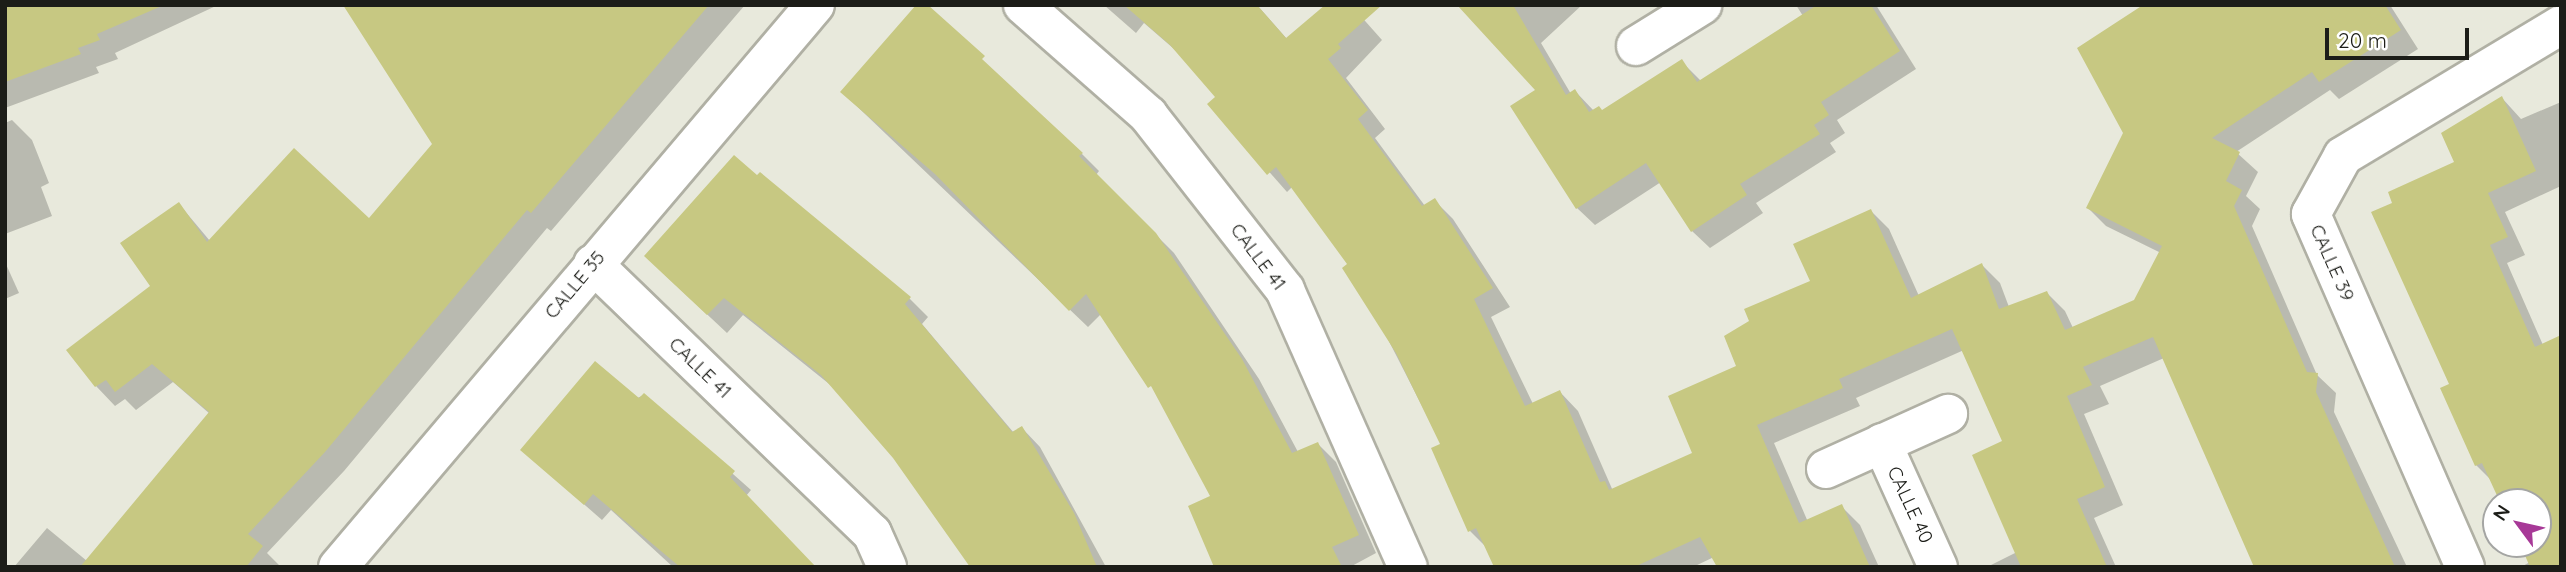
<!DOCTYPE html>
<style>
body{margin:0}
#map{position:relative;width:2566px;height:572px;overflow:hidden;background:#e8e9dc;font-family:Quicksand,sans-serif}
div>[style]{position:absolute}
[style*='--x']{left:calc(var(--x)*1px);top:calc(var(--y)*1px);width:calc(var(--w)*1px);rotate:calc(var(--a)*1deg)}
.shadow>*{inset:0;background:#0003}
.building>*{inset:0;background:#c7c882}
.roads{filter:drop-shadow(2px 0 #b0b0a4) drop-shadow(-2px 0 #b0b0a4) drop-shadow(0 2px #b0b0a4) drop-shadow(0 -2px #b0b0a4)}
.minor>*{height:38px;margin:-19px;padding:0 19px;transform-origin:19px;border-radius:19px;background:#fff}
span{translate:-50% -50%;white-space:nowrap;text-align:center;line-height:1.15;-webkit-text-stroke:5px #fff;paint-order:stroke}
.street-label{font-size:19px;color:#1c1d18}
.frame{position:absolute;inset:0;border:7px solid #1c1d18;pointer-events:none}
.north{position:absolute;left:2482px;top:488px;width:70px;height:70px;box-sizing:border-box;background:#fff;border:2px solid #a4a5a3;border-radius:50%;rotate:303deg;font-size:19px;font-weight:700;line-height:28px;text-align:center;color:#1c1d18}
.north::after{content:'';display:block;margin:auto;width:24px;height:32px;background:#a73997;clip-path:polygon(50% 0,100% 100%,50% 72%,0 100%)}
.scale{position:absolute;left:2325px;top:28px;width:144px;height:32px;box-sizing:border-box;border:4px solid #1c1d18;border-top:0;padding-left:9px;font-size:21px;line-height:24px;white-space:nowrap;color:#1c1d18;-webkit-text-stroke:5px #fff;paint-order:stroke}
</style>
<div id="map">
<div class="shadow">
<i style="clip-path:polygon(5px 5px,218px 5px,115px 53px,118px 59px,96px 67px,99px 73px,5px 108px)"></i>
<i style="clip-path:polygon(345px 5px,745px 5px,551px 231px,547px 228px,344px 471px,267px 553px,281px 567px,14px 567px,47px 528px,87px 561px,210px 414px,173px 382px,136px 410px,125px 399px,115px 406px,96px 386px,152px 287px,179px 204px,210px 241px,369px 221px,435px 145px)"></i>
<i style="clip-path:polygon(1104px 5px,1257px 5px,1287px 39px,1358px 13px,1382px 40px,1346px 78px,1385px 129px,1375px 138px,1425px 206px,1434px 200px,1453px 219px,1510px 307px,1491px 317px,1533px 404px,1560px 392px,1578px 411px,1613px 491px,1695px 454px,1739px 367px,1871px 211px,1889px 229px,1919px 296px,1982px 265px,2000px 283px,2009px 307px,2047px 293px,2065px 311px,2073px 328px,2135px 301px,2161px 253px,2106px 226px,2088px 208px,2125px 133px,2146px 5px,2390px 5px,2418px 49px,2339px 99px,2330px 90px,2236px 152px,2258px 172px,2246px 196px,2260px 209px,2252px 226px,2317px 375px,2336px 393px,2334px 412px,2407px 567px,2256px 567px,2164px 358px,2100px 386px,2109px 404px,2084px 414px,2123px 505px,2094px 518px,2116px 567px,1987px 567px,2017px 552px,2004px 442px,1964px 350px,1856px 398px,1860px 406px,1774px 443px,1808px 522px,1842px 507px,1860px 525px,1879px 567px,1720px 567px,1714px 557px,1693px 567px,1495px 567px,1487px 548px,1470px 531px,1442px 445px,1350px 265px,1292px 187px,1287px 192px,1209px 104px,1217px 97px,1181px 55px,1144px 23px,1136px 33px)"></i>
<i style="clip-path:polygon(1460px 5px,1582px 5px,1541px 43px,1571px 94px,1575px 91px,1594px 111px,1603px 111px,1681px 61px,1701px 81px,1803px 16px,1796px 5px,1876px 5px,1916px 69px,1837px 120px,1845px 133px,1830px 143px,1836px 152px,1756px 203px,1763px 213px,1710px 248px,1692px 231px,1661px 182px,1595px 225px,1577px 208px,1538px 90px)"></i>
<i style="clip-path:polygon(842px 92px,1082px 154px,1099px 171px,1096px 175px,1174px 253px,1259px 379px,1298px 452px,1318px 444px,1336px 462px,1376px 553px,1350px 567px,1217px 567px,1213px 497px,1160px 398px,1101px 314px,1088px 327px)"></i>
<i style="clip-path:polygon(2502px 98px,2521px 119px,2561px 102px,2561px 186px,2505px 212px,2525px 255px,2507px 263px,2543px 345px,2561px 567px,2521px 567px,2530px 562px,2522px 544px,2538px 544px,2538px 502px,2502px 502px,2493px 482px,2476px 465px,2394px 204px,2457px 163px)"></i>
<i style="clip-path:polygon(12px 120px,32px 140px,49px 183px,41px 187px,52px 216px,5px 234px,5px 123px)"></i>
<i style="clip-path:polygon(5px 262px,19px 293px,5px 299px)"></i>
<i style="clip-path:polygon(665px 275px,909px 298px,928px 317px,922px 324px,1014px 433px,1022px 428px,1040px 447px,1106px 567px,972px 567px,895px 457px,833px 387px,743px 315px,727px 333px)"></i>
<i style="clip-path:polygon(644px 395px,751px 490px,746px 496px,815px 567px,673px 567px,611px 510px,602px 520px,522px 450px)"></i>
</div>
<div class="building">
<i style="clip-path:polygon(5px 5px,164px 5px,97px 34px,100px 40px,78px 48px,81px 54px,5px 82px)"></i>
<i style="clip-path:polygon(343px 5px,709px 5px,531px 213px,527px 210px,325px 452px,248px 534px,263px 546px,246px 567px,80px 567px,209px 412px,152px 364px,115px 392px,106px 380px,95px 387px,66px 350px,150px 286px,120px 243px,179px 202px,207px 242px,294px 148px,369px 218px,432px 144px)"></i>
<i style="clip-path:polygon(916px 5px,928px 5px,985px 56px,982px 59px,1083px 153px,1079px 156px,1156px 233px,1242px 359px,1292px 453px,1318px 442px,1359px 535px,1332px 547px,1342px 567px,1214px 567px,1188px 506px,1210px 496px,1151px 386px,1148px 388px,1086px 294px,1069px 311px,935px 174px,840px 92px)"></i>
<i style="clip-path:polygon(1124px 5px,1257px 5px,1286px 38px,1325px 5px,1382px 5px,1338px 44px,1341px 48px,1328px 59px,1368px 110px,1358px 119px,1422px 206px,1435px 198px,1493px 288px,1474px 299px,1525px 406px,1560px 390px,1600px 482px,1605px 481px,1609px 490px,1692px 453px,1668px 396px,1736px 366px,1724px 336px,1749px 321px,1744px 309px,1810px 281px,1793px 244px,1871px 209px,1911px 298px,1982px 263px,1999px 309px,2047px 291px,2065px 330px,2134px 300px,2162px 246px,2086px 208px,2123px 133px,2077px 48px,2143px 5px,2385px 5px,2401px 30px,2319px 82px,2312px 72px,2212px 138px,2240px 152px,2226px 181px,2242px 190px,2234px 206px,2307px 372px,2318px 373px,2316px 392px,2395px 567px,2254px 567px,2153px 337px,2083px 367px,2092px 385px,2067px 396px,2105px 487px,2077px 499px,2107px 567px,2021px 567px,1972px 455px,2002px 441px,1952px 329px,1839px 379px,1843px 388px,1757px 425px,1799px 523px,1842px 504px,1870px 567px,1717px 567px,1700px 537px,1634px 567px,1494px 567px,1476px 528px,1468px 532px,1431px 448px,1440px 444px,1396px 353px,1342px 268px,1347px 264px,1276px 167px,1267px 175px,1207px 104px,1215px 97px,1170px 45px)"></i>
<i style="clip-path:polygon(1457px 5px,1513px 5px,1566px 95px,1575px 89px,1589px 112px,1599px 106px,1602px 110px,1682px 59px,1697px 82px,1817px 5px,1871px 5px,1900px 51px,1821px 102px,1829px 115px,1814px 125px,1820px 134px,1740px 184px,1747px 195px,1691px 232px,1646px 163px,1576px 209px,1510px 106px,1535px 90px)"></i>
<i style="clip-path:polygon(2502px 96px,2536px 171px,2488px 193px,2508px 237px,2490px 245px,2535px 347px,2561px 335px,2561px 567px,2530px 567px,2520px 544px,2538px 544px,2538px 502px,2500px 502px,2482px 463px,2475px 466px,2440px 388px,2449px 384px,2371px 212px,2392px 203px,2388px 192px,2454px 162px,2441px 133px)"></i>
<i style="clip-path:polygon(734px 155px,757px 175px,760px 172px,911px 297px,905px 304px,1012px 432px,1022px 426px,1074px 513px,1097px 567px,970px 567px,893px 458px,821px 375px,724px 298px,707px 315px,644px 256px)"></i>
<i style="clip-path:polygon(595px 361px,639px 398px,644px 393px,735px 471px,730px 477px,816px 567px,680px 567px,593px 494px,584px 505px,520px 450px)"></i>
</div>
<div class="roads">
<div class="minor">
<i style="--x:1023;--y:5;--w:167;--a:41.3"></i>
<i style="--x:1148;--y:115;--w:222;--a:51.9"></i>
<i style="--x:1285;--y:290;--w:303;--a:66.1"></i>
<i style="--x:1636;--y:46;--w:78;--a:-31.8"></i>
<i style="--x:593;--y:264;--w:388;--a:44"></i>
<i style="--x:872;--y:533;--w:37;--a:66"></i>
<i style="--x:1882;--y:443;--w:136;--a:65.7"></i>
<i style="--x:1826;--y:469;--w:134;--a:-24.3"></i>
<i style="--x:338;--y:567;--w:737;--a:-49.68"></i>
<i style="--x:2465;--y:567;--w:385;--a:-113.6"></i>
<i style="--x:2311;--y:214;--w:66;--a:-61.1"></i>
<i style="--x:2343;--y:156;--w:254;--a:-31"></i>
</div>
</div>
<div class="street-label">
<span style="left:1258px;top:257px;rotate:53deg">CALLE 41</span>
<span style="left:2332px;top:263px;rotate:66deg">CALLE 39</span>
<span style="left:575px;top:285px;rotate:-50deg">CALLE 35</span>
<span style="left:700px;top:368px;rotate:44deg">CALLE 41</span>
<span style="left:1910px;top:505px;rotate:65deg">CALLE 40</span>
</div>
<div class="frame"></div>
<div class="north">N</div>
<div class="scale">20 m</div>
</div>
